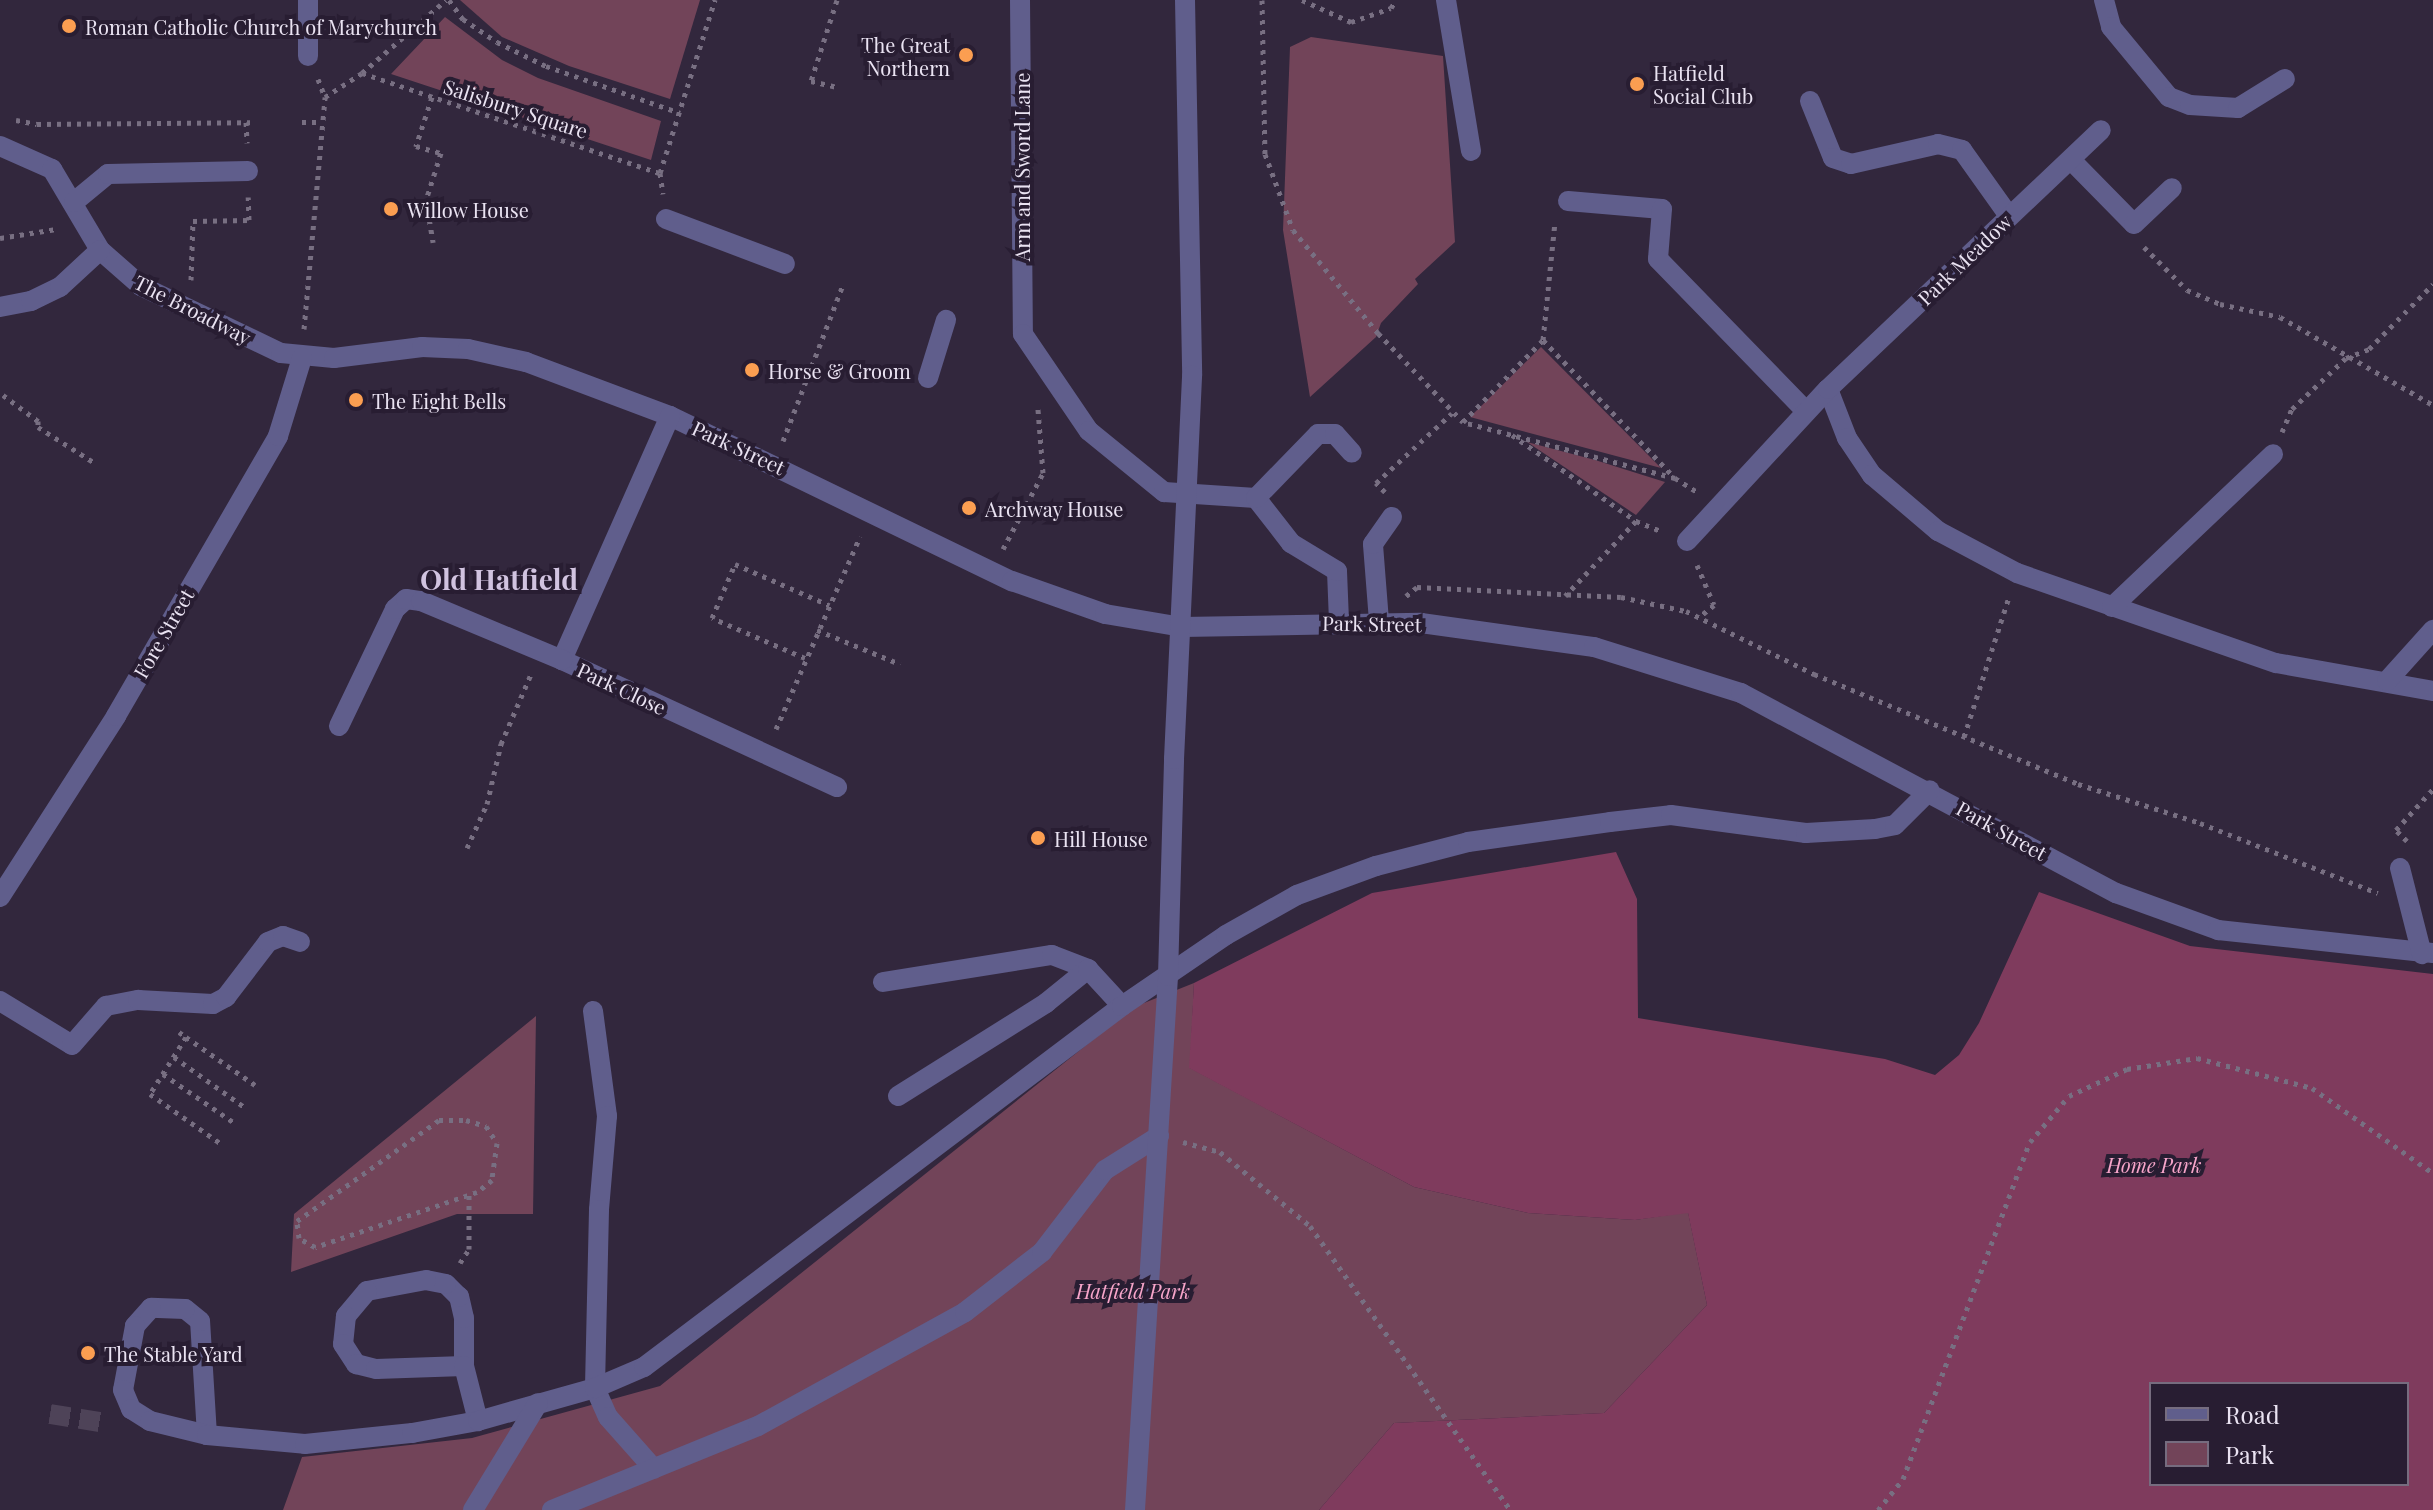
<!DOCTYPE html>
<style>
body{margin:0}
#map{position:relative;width:2433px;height:1510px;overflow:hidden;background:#32273d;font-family:"Playfair Display",serif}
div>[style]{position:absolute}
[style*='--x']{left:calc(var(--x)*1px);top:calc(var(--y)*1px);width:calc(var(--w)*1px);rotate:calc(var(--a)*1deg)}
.green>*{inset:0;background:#724459}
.forest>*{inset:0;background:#7f3b5d}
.minor-tunnel>*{height:20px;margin-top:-10px;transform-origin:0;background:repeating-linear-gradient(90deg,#4e4358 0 20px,transparent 0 30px)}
.path>*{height:5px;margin-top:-2.5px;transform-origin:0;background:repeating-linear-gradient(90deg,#786f82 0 4px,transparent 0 10px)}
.minor>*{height:20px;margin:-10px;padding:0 10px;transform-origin:10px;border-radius:10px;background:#605e8c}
.minor-bridge>*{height:20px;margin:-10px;padding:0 10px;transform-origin:10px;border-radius:10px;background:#605e8c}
.dots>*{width:22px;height:22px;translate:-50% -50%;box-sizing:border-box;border:4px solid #281d32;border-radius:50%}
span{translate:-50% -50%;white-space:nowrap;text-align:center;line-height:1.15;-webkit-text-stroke:8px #281d32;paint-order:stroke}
.poi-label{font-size:20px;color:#eae3f2}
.left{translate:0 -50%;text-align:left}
.right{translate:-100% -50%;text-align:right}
.street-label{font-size:20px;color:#eae3f2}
.park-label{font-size:20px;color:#f7a5ca;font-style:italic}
.district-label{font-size:28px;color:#d1c3e0;font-weight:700}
.legend{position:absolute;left:2149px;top:1382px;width:260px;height:104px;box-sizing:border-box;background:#281d32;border:2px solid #766c7f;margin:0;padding:10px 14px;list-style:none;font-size:24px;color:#eae3f2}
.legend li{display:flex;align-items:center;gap:16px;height:40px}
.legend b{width:40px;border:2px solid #766c7f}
</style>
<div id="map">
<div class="green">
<i style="clip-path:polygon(460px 0,700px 0,670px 99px,569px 66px,502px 37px)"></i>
<i style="clip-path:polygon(445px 17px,502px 60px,538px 78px,661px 121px,651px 160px,391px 74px)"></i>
<i style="clip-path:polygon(1311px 37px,1443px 56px,1455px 242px,1415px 279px,1418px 284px,1381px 323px,1376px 337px,1310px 397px,1283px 230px,1290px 47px)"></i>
<i style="clip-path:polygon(1541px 347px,1661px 468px,1470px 417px)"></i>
<i style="clip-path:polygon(1527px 442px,1595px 460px,1665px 482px,1636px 515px)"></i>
<i style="clip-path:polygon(1194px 983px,1190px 1068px,1414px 1187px,1528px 1213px,1635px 1220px,1688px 1212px,1707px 1305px,1604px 1413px,1394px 1423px,1319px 1510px,283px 1510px,302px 1457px,472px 1438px,660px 1386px,1134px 1007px)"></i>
<i style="clip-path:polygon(536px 1016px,533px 1214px,457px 1214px,291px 1272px,294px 1214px)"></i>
</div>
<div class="forest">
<i style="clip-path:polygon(evenodd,1616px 852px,1637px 899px,1638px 1018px,1885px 1059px,1935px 1075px,1959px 1055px,1979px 1023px,2039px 892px,2190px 946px,2433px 974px,2433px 1510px,1319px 1510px,1394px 1423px,1604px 1413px,1707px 1305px,1688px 1213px,1635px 1220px,1528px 1213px,1414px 1187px,1189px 1068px,1194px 983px,1372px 893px,1616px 852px,2151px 1384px,2407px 1384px,2407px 1484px,2151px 1484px,2151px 1384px)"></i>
</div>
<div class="minor-tunnel">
<i style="--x:50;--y:1414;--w:51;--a:9.1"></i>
</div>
<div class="path">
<i style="--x:449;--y:0;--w:24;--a:54"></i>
<i style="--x:463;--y:19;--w:41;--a:34.1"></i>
<i style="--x:497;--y:42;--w:55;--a:26.1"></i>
<i style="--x:546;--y:66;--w:142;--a:19.3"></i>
<i style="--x:837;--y:0;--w:85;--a:107.8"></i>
<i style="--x:811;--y:81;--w:28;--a:13"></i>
<i style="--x:1262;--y:0;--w:154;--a:88.9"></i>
<i style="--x:1265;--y:154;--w:81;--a:69.8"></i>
<i style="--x:1293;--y:230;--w:134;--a:50.5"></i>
<i style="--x:1378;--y:333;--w:123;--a:46.3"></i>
<i style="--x:1302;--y:0;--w:54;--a:24.2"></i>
<i style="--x:1351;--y:22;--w:42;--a:-19.3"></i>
<i style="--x:1391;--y:8;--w:9;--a:-58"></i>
<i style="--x:362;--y:73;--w:314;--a:18.6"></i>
<i style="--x:660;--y:173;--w:21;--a:82"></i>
<i style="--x:318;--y:79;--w:19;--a:69"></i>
<i style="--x:432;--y:97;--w:52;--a:108.1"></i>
<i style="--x:416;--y:146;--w:26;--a:16"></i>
<i style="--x:441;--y:153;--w:49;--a:107.7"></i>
<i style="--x:426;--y:200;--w:43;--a:80.5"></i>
<i style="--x:16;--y:120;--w:21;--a:11"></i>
<i style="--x:37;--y:124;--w:213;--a:-0.5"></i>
<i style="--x:246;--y:122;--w:21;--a:87"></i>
<i style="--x:302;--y:122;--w:17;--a:0"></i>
<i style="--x:660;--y:173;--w:182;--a:-72.4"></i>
<i style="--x:0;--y:238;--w:57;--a:-9.1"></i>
<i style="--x:2144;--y:247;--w:61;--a:45"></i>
<i style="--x:2187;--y:290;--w:36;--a:23"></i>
<i style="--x:2220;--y:304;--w:61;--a:12.2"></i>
<i style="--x:2280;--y:317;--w:177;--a:29.9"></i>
<i style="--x:191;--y:280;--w:59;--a:-88.1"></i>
<i style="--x:193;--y:221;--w:56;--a:-1"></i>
<i style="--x:249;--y:220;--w:23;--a:-92"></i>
<i style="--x:304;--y:329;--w:233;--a:-84.8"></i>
<i style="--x:325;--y:97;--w:44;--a:-33"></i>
<i style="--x:362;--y:73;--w:111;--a:-41"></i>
<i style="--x:1543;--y:340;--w:119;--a:-84.2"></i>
<i style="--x:3;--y:395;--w:44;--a:36.6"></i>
<i style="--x:38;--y:421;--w:6;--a:90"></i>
<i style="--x:38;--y:427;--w:67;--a:32.3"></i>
<i style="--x:2282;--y:432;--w:25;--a:-67"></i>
<i style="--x:2292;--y:409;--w:74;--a:-43.4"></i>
<i style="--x:2346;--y:358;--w:25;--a:-21"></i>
<i style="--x:2369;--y:349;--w:91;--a:-45.4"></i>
<i style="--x:1512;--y:435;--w:151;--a:34.7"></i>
<i style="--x:1636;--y:521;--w:103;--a:133.4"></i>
<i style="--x:783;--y:441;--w:167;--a:-69"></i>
<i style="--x:1675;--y:478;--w:219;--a:-165.2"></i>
<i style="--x:1463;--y:422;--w:115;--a:-45.7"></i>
<i style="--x:1543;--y:340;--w:191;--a:46.3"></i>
<i style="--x:1675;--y:478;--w:26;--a:32"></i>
<i style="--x:1385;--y:492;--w:13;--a:-135"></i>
<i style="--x:1376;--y:483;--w:103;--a:-42.6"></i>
<i style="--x:1636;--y:521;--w:27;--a:22"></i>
<i style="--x:1003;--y:549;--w:86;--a:-62.2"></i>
<i style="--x:1043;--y:473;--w:64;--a:-94.5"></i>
<i style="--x:1697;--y:565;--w:43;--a:67"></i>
<i style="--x:1714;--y:605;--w:19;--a:141"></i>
<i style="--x:1406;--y:596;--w:14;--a:-39"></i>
<i style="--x:1417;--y:587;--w:204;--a:2.8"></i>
<i style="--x:1621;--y:597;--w:66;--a:12.2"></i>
<i style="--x:1686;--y:611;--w:143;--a:26.2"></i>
<i style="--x:1814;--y:674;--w:286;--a:22.6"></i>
<i style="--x:2078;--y:784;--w:128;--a:17.7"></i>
<i style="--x:2200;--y:823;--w:191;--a:21.5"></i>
<i style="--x:817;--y:630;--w:90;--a:22.3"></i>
<i style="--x:805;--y:658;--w:101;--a:-156.7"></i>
<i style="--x:712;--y:618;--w:59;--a:-66.9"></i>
<i style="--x:735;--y:564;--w:103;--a:23.6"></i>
<i style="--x:776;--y:729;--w:210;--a:-66.4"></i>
<i style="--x:1964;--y:737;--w:147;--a:-72.2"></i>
<i style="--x:2407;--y:841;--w:16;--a:-135"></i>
<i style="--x:2396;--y:830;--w:55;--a:-47.9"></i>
<i style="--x:467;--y:848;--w:48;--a:-65.6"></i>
<i style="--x:487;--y:804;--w:62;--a:-76.9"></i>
<i style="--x:501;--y:744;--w:76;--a:-66.8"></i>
<i style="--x:179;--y:1032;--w:9;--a:36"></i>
<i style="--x:186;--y:1037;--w:67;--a:122.3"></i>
<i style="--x:150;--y:1094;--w:85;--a:35"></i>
<i style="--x:186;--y:1037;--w:84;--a:34.8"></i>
<i style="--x:174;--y:1057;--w:85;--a:35.4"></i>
<i style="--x:163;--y:1074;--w:85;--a:34.4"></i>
<i style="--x:439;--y:1120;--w:27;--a:0"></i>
<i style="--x:466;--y:1120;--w:21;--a:17"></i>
<i style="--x:486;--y:1126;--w:20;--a:57"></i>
<i style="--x:497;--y:1143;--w:37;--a:98"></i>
<i style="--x:492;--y:1180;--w:19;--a:141"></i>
<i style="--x:477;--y:1192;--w:171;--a:161.2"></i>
<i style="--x:315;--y:1247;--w:18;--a:-151"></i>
<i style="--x:299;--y:1238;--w:17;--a:-97"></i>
<i style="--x:297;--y:1221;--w:174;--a:-35.4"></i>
<i style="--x:1183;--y:1142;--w:38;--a:15"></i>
<i style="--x:1220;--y:1152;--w:117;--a:39.4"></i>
<i style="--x:1310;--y:1226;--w:347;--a:54.8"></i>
<i style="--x:460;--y:1263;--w:17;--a:-57"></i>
<i style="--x:469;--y:1249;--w:54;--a:-90"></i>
<i style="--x:1878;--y:1510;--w:40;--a:-51"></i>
<i style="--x:1903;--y:1479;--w:360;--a:-69.4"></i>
<i style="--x:2030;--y:1142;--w:60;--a:-49.7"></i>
<i style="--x:2069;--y:1096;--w:64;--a:-25"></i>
<i style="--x:2127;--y:1069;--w:71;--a:-8.9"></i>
<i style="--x:2197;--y:1058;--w:119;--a:14.6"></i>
<i style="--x:2312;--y:1088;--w:148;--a:35.1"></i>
</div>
<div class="minor">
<i style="--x:308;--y:0;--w:56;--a:90"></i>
<i style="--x:1020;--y:0;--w:334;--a:89.5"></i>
<i style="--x:1023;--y:334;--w:117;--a:55.8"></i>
<i style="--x:1089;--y:431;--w:97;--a:39.1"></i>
<i style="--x:1164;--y:492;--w:92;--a:3.7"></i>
<i style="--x:1185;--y:0;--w:375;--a:88.9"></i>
<i style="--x:1446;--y:0;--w:153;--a:80.6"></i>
<i style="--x:2104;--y:0;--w:28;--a:75"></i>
<i style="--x:2111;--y:27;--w:91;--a:50.4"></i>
<i style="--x:2169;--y:97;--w:22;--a:21"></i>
<i style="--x:2190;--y:105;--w:48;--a:3.6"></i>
<i style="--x:2238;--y:108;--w:55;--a:-31.7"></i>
<i style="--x:1810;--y:101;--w:61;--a:68"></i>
<i style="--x:1833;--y:158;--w:19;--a:18"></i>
<i style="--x:1851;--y:164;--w:89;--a:-12.9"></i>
<i style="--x:1938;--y:144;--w:25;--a:14"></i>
<i style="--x:1962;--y:150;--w:81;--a:54.5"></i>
<i style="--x:0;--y:146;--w:57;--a:23.9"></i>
<i style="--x:52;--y:169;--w:94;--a:59.3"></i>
<i style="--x:100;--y:250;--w:55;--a:41.3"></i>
<i style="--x:141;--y:286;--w:155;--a:25.6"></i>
<i style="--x:281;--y:353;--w:53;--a:5.4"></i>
<i style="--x:334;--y:358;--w:89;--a:-7.1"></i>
<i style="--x:422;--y:347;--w:46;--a:2.5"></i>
<i style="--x:468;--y:349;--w:59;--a:12.6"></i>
<i style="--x:526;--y:362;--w:154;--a:20.6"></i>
<i style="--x:670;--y:416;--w:380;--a:25.8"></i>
<i style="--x:1012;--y:581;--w:99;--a:19.5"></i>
<i style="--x:1105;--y:614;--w:78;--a:9.6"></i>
<i style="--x:1182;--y:627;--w:239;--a:-1"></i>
<i style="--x:1421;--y:623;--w:175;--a:7.9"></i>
<i style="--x:1594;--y:647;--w:154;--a:17.4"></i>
<i style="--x:1741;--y:693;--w:425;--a:28.1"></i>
<i style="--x:2116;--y:893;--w:109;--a:19.9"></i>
<i style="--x:2218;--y:930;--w:216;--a:6.1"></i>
<i style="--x:2072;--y:161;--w:88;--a:45.5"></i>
<i style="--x:2134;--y:224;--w:52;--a:-43.5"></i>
<i style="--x:1568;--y:201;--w:94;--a:4.9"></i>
<i style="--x:1662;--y:209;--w:50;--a:94.6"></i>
<i style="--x:1658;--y:259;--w:212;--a:45.8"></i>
<i style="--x:74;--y:202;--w:44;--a:-39.5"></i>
<i style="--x:108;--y:174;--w:140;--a:-1.2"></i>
<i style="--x:666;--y:219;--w:127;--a:20.7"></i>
<i style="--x:0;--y:307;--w:32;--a:-11"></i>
<i style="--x:31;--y:301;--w:32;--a:-26"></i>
<i style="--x:60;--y:287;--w:54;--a:-42.8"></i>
<i style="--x:928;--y:378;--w:61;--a:-72.8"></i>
<i style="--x:1828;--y:389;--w:53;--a:68.8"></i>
<i style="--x:1847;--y:438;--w:45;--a:56"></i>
<i style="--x:1872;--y:475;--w:87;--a:40.3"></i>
<i style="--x:1938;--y:531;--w:89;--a:28"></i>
<i style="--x:2017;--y:573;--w:274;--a:19.2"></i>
<i style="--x:2276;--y:663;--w:159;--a:10.1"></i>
<i style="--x:670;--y:416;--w:267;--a:113.9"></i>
<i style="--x:562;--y:660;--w:303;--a:24.8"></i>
<i style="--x:1687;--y:541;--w:207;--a:-47.2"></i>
<i style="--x:1828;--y:389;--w:376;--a:-43.5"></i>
<i style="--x:2112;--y:607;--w:222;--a:-43.5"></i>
<i style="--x:1339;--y:621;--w:50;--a:-92.3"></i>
<i style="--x:1337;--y:571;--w:54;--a:-148.7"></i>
<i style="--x:1291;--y:543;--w:57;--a:-127.9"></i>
<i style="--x:1256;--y:498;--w:89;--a:-45.9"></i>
<i style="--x:1318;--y:434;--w:17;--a:0"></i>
<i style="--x:1335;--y:434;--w:25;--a:48"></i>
<i style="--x:1379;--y:621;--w:77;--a:-94.5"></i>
<i style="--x:1373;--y:544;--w:33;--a:-55"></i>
<i style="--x:2387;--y:681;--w:69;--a:-48"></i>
<i style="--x:339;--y:726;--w:130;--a:-64.4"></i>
<i style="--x:395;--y:609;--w:15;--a:-42"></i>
<i style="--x:406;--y:599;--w:15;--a:8"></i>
<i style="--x:421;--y:601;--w:153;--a:22.7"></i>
<i style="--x:2400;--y:868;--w:89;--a:75.7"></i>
<i style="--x:0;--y:897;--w:215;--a:-57.3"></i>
<i style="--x:116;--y:716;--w:323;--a:-59.9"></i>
<i style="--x:278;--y:436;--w:82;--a:-72.9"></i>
<i style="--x:883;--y:982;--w:171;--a:-9.1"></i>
<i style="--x:1052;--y:955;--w:39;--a:21"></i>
<i style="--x:0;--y:1001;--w:84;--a:31.4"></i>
<i style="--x:72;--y:1045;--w:52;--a:-48.9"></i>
<i style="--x:106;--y:1006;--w:33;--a:-11"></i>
<i style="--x:138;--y:1000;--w:75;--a:3.1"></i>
<i style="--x:213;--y:1004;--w:15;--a:-28"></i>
<i style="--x:226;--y:997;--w:69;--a:-52.6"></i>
<i style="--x:268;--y:942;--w:16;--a:-22"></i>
<i style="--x:283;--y:936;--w:18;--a:19"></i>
<i style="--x:593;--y:1011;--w:106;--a:82.4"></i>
<i style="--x:607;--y:1116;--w:94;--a:94.9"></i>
<i style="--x:599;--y:1210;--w:178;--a:91.3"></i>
<i style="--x:595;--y:1388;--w:32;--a:66"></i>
<i style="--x:608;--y:1417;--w:69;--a:48.5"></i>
<i style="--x:898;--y:1096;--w:175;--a:-32.1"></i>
<i style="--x:1046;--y:1003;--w:54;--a:-39"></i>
<i style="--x:1088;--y:969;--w:50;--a:47.4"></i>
<i style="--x:464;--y:1366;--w:48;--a:-90"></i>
<i style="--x:464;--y:1318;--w:22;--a:-103"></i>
<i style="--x:459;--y:1297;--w:18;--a:-135"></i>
<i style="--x:446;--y:1284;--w:20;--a:-169"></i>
<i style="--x:426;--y:1280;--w:60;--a:169.4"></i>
<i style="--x:367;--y:1291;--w:33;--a:130"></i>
<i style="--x:346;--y:1316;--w:28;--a:96"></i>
<i style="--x:343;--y:1344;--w:24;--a:57"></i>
<i style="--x:356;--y:1364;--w:21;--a:14"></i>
<i style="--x:376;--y:1369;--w:88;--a:-2"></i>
<i style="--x:464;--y:1366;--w:57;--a:75.7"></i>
<i style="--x:207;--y:1435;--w:114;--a:-93.5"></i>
<i style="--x:200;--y:1321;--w:19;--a:-141"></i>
<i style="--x:185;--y:1309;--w:34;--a:-178"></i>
<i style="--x:151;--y:1308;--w:24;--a:132"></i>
<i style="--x:135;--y:1326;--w:65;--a:100.6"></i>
<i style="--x:123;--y:1390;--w:21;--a:67"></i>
<i style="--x:131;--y:1409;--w:22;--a:32"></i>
<i style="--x:150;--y:1421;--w:59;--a:13.8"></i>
<i style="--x:207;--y:1435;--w:98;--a:5.2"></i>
<i style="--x:305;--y:1444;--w:108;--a:-5.9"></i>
<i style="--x:412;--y:1433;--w:67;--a:-10.3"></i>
<i style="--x:478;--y:1421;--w:122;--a:-15.8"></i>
<i style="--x:595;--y:1388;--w:53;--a:-23.2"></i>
<i style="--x:644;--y:1367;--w:599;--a:-37.06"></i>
<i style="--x:1122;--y:1006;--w:126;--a:-34.3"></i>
<i style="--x:1226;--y:935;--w:81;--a:-29.4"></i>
<i style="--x:1297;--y:895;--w:84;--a:-20.2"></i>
<i style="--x:1376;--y:866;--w:95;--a:-14.6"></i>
<i style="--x:1468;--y:842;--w:143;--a:-8"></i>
<i style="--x:1610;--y:822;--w:61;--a:-6.5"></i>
<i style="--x:1671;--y:815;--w:136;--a:7.6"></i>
<i style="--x:1806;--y:833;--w:69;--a:-3.3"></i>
<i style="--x:1875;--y:829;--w:20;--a:-11"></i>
<i style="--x:1895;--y:825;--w:49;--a:-45"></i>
<i style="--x:473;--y:1510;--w:125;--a:-58.7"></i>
<i style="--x:552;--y:1510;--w:222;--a:-22.2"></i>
<i style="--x:758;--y:1426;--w:236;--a:-28.8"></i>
<i style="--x:965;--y:1312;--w:98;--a:-37.9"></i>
<i style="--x:1042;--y:1252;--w:103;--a:-52.5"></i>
<i style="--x:1105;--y:1170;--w:64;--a:-32.2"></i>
<i style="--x:1135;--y:1510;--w:535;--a:-86.46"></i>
<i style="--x:1168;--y:976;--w:217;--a:-88.4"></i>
</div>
<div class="minor-bridge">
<i style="--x:1174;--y:759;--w:384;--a:-87.3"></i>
</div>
<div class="dots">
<i style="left:69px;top:26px;background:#fb9e51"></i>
<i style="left:966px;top:55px;background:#fb9e51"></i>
<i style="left:1637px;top:84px;background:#fb9e51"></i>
<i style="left:391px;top:209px;background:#fb9e51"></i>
<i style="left:752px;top:370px;background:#fb9e51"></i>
<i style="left:356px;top:400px;background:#fb9e51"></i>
<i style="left:969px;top:508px;background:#fb9e51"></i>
<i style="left:1038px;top:838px;background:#fb9e51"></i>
<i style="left:88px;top:1353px;background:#fb9e51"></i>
</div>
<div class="poi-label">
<span class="left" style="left:85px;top:26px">Roman Catholic Church of Marychurch</span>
<span class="right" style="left:950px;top:56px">The Great<br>Northern</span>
<span class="left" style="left:1653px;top:84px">Hatfield<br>Social Club</span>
<span class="left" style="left:407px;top:209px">Willow House</span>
<span class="left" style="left:768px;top:370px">Horse &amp; Groom</span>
<span class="left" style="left:372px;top:400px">The Eight Bells</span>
<span class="left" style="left:985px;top:508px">Archway House</span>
<span class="left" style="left:1054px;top:838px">Hill House</span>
<span class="left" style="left:104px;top:1353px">The Stable Yard</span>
</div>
<div class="street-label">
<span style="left:516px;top:108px;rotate:18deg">Salisbury Square</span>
<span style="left:1021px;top:167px;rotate:-90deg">Arm and Sword Lane</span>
<span style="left:1964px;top:259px;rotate:-44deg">Park Meadow</span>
<span style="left:193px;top:309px;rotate:27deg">The Broadway</span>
<span style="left:739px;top:447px;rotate:25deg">Park Street</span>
<span style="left:1372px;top:623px;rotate:1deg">Park Street</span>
<span style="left:163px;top:633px;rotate:-60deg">Fore Street</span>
<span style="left:622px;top:688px;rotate:25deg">Park Close</span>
<span style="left:2002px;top:830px;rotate:29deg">Park Street</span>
</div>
<div class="park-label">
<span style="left:2154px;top:1164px">Home Park</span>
<span style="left:1133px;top:1290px">Hatfield Park</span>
</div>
<div class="district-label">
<span style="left:499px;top:579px">Old Hatfield</span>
</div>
<ul class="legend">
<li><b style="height:10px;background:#605e8c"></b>Road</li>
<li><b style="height:22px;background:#724459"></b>Park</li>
</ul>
</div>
